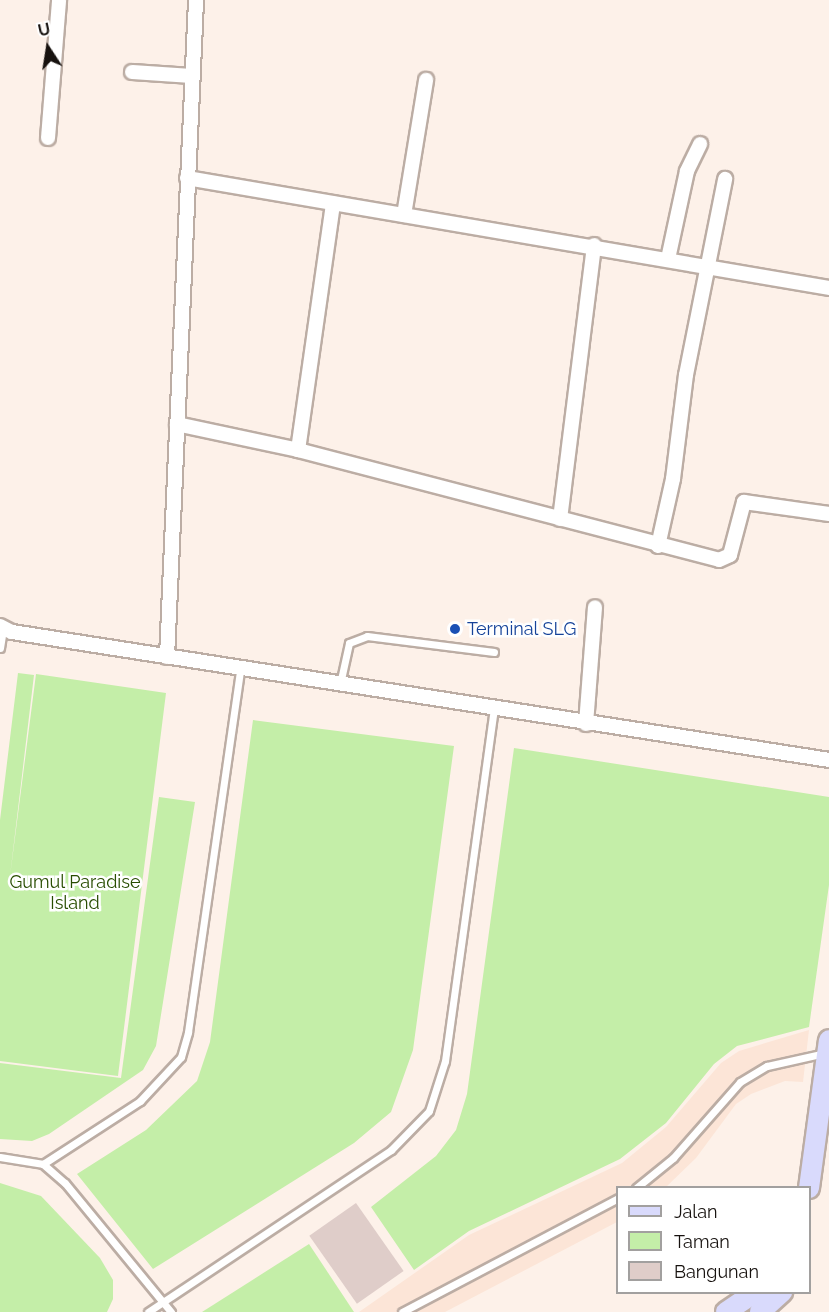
<!DOCTYPE html>
<style>
body{margin:0}
#map{position:relative;width:829px;height:1312px;overflow:hidden;background:#fdf1e9;font-family:Raleway,sans-serif}
div>[style]{position:absolute}
[style*='--x']{left:calc(var(--x)*1px);top:calc(var(--y)*1px);width:calc(var(--w)*1px);rotate:calc(var(--a)*1deg)}
.built>*{inset:0;background:#fce5d7}
.green>*{inset:0;background:#c4eea8}
.building>*{inset:0;background:#dfcdc9;transform-origin:0 0}
.roads{filter:drop-shadow(2px 0 #bcada4) drop-shadow(-2px 0 #bcada4) drop-shadow(0 2px #bcada4) drop-shadow(0 -2px #bcada4)}
.service>*{height:7px;margin:-3.5px;padding:0 3.5px;transform-origin:3.5px;border-radius:3.5px;background:#fff}
.minor>*{height:14px;margin:-7px;padding:0 7px;transform-origin:7px;border-radius:7px;background:#fff}
.secondary>*{height:20px;margin:-10px;padding:0 10px;transform-origin:10px;border-radius:10px;background:#d9dafc}
.dots>*{width:16px;height:16px;translate:-50% -50%;box-sizing:border-box;border:3px solid #fff;border-radius:50%}
span{translate:-50% -50%;white-space:nowrap;text-align:center;line-height:1.15;-webkit-text-stroke:5px #fff;paint-order:stroke}
.transit-label{font-size:18px;color:#164399}
.left{translate:0 -50%;text-align:left}
.park-label{font-size:18px;color:#284d00}
.legend{position:absolute;left:616px;top:1186px;width:195px;height:108px;box-sizing:border-box;background:#fff;border:2px solid #a2a09f;margin:0;padding:8px 10px;list-style:none;font-size:18px;color:#17120f}
.legend li{display:flex;align-items:center;gap:12px;height:30px}
.legend b{width:30px;border:2px solid #a2a09f}
.north{position:absolute;left:18px;top:18px;width:60px;height:60px;-webkit-text-stroke:4px #fff;paint-order:stroke;rotate:348deg;font-size:16px;font-weight:700;line-height:24px;text-align:center;color:#17120f}
.north::after{content:'';display:block;margin:auto;width:21px;height:27px;background:#17120f;clip-path:polygon(50% 0,100% 100%,50% 72%,0 100%)}
</style>
<div id="map">
<div class="built">
<i style="clip-path:polygon(809px 1030px,803px 1082px,785px 1081px,751px 1094px,736px 1104px,696px 1158px,666px 1187px,618px 1188px,617px 1222px,445px 1312px,359px 1312px,469px 1235px,622px 1163px,666px 1127px,721px 1063px,739px 1051px)"></i>
</div>
<div class="green">
<i style="clip-path:polygon(18px 673px,34px 675px,10px 876px,36px 674px,166px 693px,118px 1076px,0 1061px,0 820px)"></i>
<i style="clip-path:polygon(253px 720px,454px 746px,413px 1050px,391px 1112px,354px 1143px,153px 1269px,77px 1174px,146px 1130px,197px 1081px,210px 1042px)"></i>
<i style="clip-path:polygon(514px 748px,829px 797px,829px 885px,809px 1027px,737px 1046px,714px 1064px,666px 1123px,620px 1159px,469px 1231px,414px 1270px,371px 1207px,436px 1156px,456px 1130px,467px 1094px)"></i>
<i style="clip-path:polygon(159px 797px,195px 802px,156px 1046px,143px 1070px,49px 1134px,32px 1141px,0 1139px,0 1063px,121px 1078px)"></i>
<i style="clip-path:polygon(0 1183px,41px 1196px,100px 1258px,113px 1280px,113px 1299px,107px 1312px,0 1312px)"></i>
<i style="clip-path:polygon(309px 1244px,354px 1312px,202px 1312px)"></i>
</div>
<div class="building">
<i style="left:356px;top:1203px;width:83px;height:57px;rotate:55deg"></i>
</div>
<div class="roads">
<div class="service">
<i style="--x:0;--y:648;--w:19;--a:-81"></i>
<i style="--x:340;--y:684;--w:42;--a:-77.6"></i>
<i style="--x:349;--y:643;--w:19;--a:-21"></i>
<i style="--x:367;--y:636;--w:128;--a:7.2"></i>
<i style="--x:0;--y:1157;--w:44;--a:9.2"></i>
<i style="--x:43;--y:1164;--w:29;--a:41"></i>
<i style="--x:65;--y:1183;--w:167;--a:50.6"></i>
<i style="--x:43;--y:1164;--w:116;--a:-33"></i>
<i style="--x:140;--y:1101;--w:60;--a:-47"></i>
<i style="--x:181;--y:1057;--w:26;--a:-74"></i>
<i style="--x:188;--y:1032;--w:367;--a:-81.8"></i>
<i style="--x:636;--y:1188;--w:48;--a:-39"></i>
<i style="--x:673;--y:1158;--w:101;--a:-48.6"></i>
<i style="--x:740;--y:1082;--w:31;--a:-31"></i>
<i style="--x:767;--y:1066;--w:59;--a:-12.6"></i>
<i style="--x:148;--y:1312;--w:292;--a:-33.7"></i>
<i style="--x:391;--y:1150;--w:54;--a:-45.7"></i>
<i style="--x:429;--y:1111;--w:52;--a:-72.3"></i>
<i style="--x:445;--y:1061;--w:355;--a:-82.1"></i>
<i style="--x:402;--y:1312;--w:244;--a:-27.8"></i>
</div>
<div class="minor">
<i style="--x:132;--y:72;--w:60;--a:3.8"></i>
<i style="--x:48;--y:138;--w:138;--a:-85.4"></i>
<i style="--x:187;--y:178;--w:651;--a:9.72"></i>
<i style="--x:404;--y:215;--w:137;--a:-80.7"></i>
<i style="--x:668;--y:259;--w:90;--a:-77.8"></i>
<i style="--x:687;--y:171;--w:30;--a:-64"></i>
<i style="--x:177;--y:424;--w:124;--a:12.1"></i>
<i style="--x:298;--y:450;--w:249;--a:-81.9"></i>
<i style="--x:298;--y:450;--w:435;--a:14.6"></i>
<i style="--x:719;--y:560;--w:12;--a:-24"></i>
<i style="--x:730;--y:555;--w:55;--a:-75.2"></i>
<i style="--x:744;--y:502;--w:86;--a:8"></i>
<i style="--x:560;--y:519;--w:276;--a:-82.9"></i>
<i style="--x:658;--y:546;--w:69;--a:-77.4"></i>
<i style="--x:673;--y:479;--w:105;--a:-82.9"></i>
<i style="--x:686;--y:375;--w:200;--a:-78.7"></i>
<i style="--x:0;--y:626;--w:13;--a:27"></i>
<i style="--x:12;--y:632;--w:827;--a:8.9"></i>
<i style="--x:167;--y:657;--w:658;--a:-87.47"></i>
<i style="--x:586;--y:724;--w:117;--a:-85.6"></i>
</div>
<div class="secondary">
<i style="--x:809;--y:1188;--w:149;--a:-82.3"></i>
<i style="--x:726;--y:1312;--w:36;--a:-34"></i>
<i style="--x:760;--y:1312;--w:30;--a:-42"></i>
</div>
</div>
<div class="dots">
<i style="left:455px;top:629px;background:#1a4fb4"></i>
</div>
<div class="transit-label">
<span class="left" style="left:467px;top:629px">Terminal SLG</span>
</div>
<div class="park-label">
<span style="left:75px;top:893px">Gumul Paradise<br>Island</span>
</div>
<ul class="legend">
<li><b style="height:8px;background:#d9dafc"></b>Jalan</li>
<li><b style="height:16px;background:#c4eea8"></b>Taman</li>
<li><b style="height:16px;background:#dfcdc9"></b>Bangunan</li>
</ul>
<div class="north">U</div>
</div>
